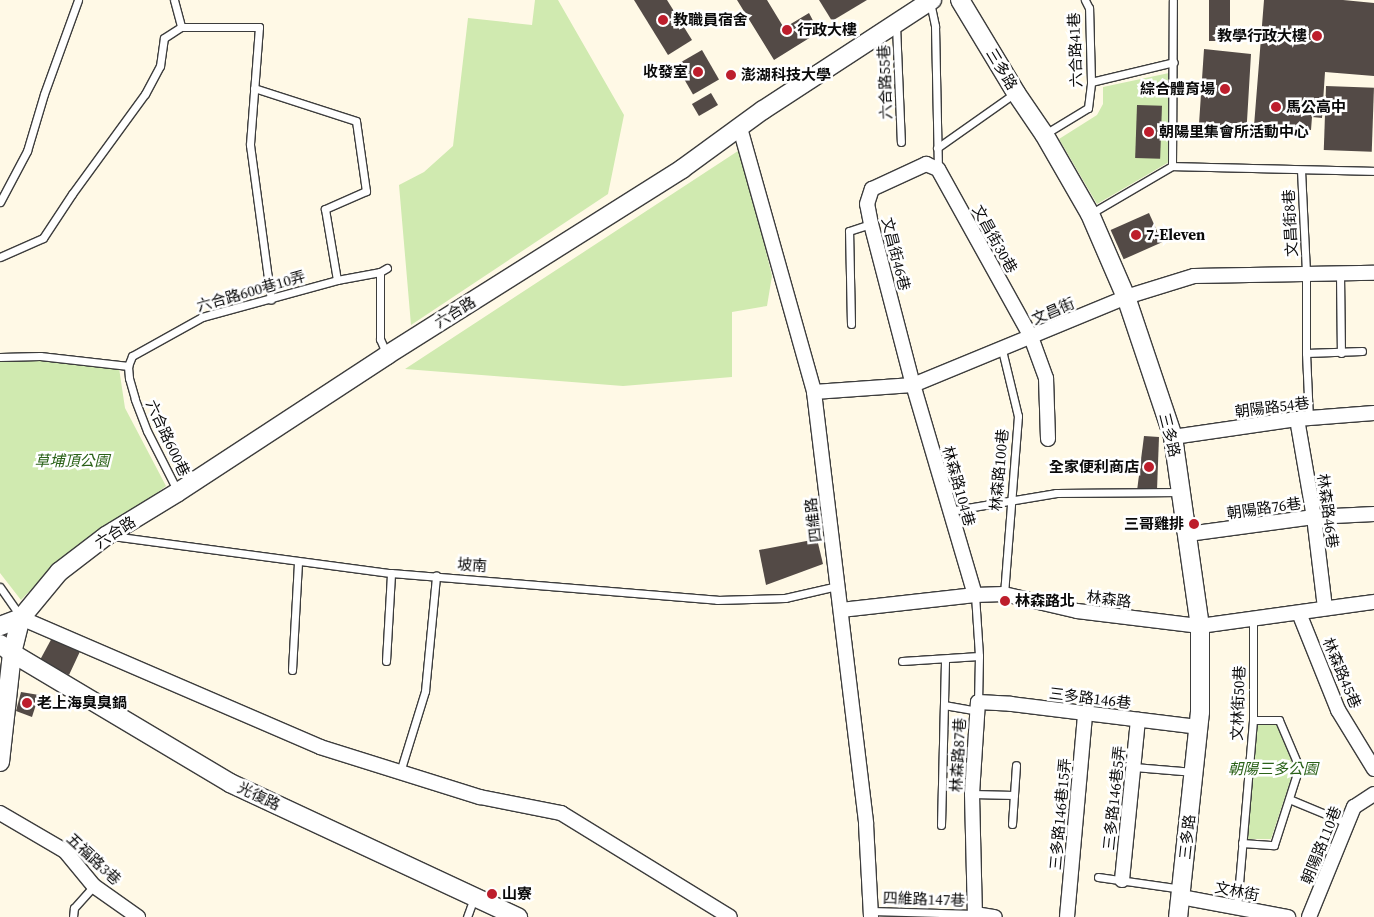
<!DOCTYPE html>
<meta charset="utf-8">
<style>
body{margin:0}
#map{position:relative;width:1374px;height:917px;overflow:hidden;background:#fff9e6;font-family:"Source Serif 4","Noto Sans TC",serif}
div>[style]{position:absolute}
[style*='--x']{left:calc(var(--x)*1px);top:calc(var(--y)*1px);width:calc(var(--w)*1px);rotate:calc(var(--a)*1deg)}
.green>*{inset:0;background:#d0eab0}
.building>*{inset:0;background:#534a46;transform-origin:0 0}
.roads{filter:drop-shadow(1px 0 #3d3d3d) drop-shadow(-1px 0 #3d3d3d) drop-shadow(0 1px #3d3d3d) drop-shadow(0 -1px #3d3d3d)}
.service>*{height:7px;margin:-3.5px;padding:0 3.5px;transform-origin:3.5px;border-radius:3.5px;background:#fff}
.minor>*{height:14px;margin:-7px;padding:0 7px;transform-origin:7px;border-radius:7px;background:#fff}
.tertiary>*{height:18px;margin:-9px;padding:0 9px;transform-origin:9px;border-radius:9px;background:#fff}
.dots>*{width:14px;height:14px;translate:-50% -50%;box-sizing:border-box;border:2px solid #fff;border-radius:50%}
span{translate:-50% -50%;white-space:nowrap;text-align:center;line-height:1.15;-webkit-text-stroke:5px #fff;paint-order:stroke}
.poi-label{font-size:15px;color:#0a0a0a;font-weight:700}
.left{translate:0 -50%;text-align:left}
.right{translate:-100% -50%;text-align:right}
.street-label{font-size:15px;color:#0a0a0a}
.park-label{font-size:15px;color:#2b6219;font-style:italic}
</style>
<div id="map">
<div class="green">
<i style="clip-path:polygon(535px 0,558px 0,624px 115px,608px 194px,411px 325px,399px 185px,424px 172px,453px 146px,468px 18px,532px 25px)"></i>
<i style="clip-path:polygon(1169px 73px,1169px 162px,1097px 204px,1059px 139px,1097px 115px,1103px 104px,1103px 87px)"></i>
<i style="clip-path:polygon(741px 149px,772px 276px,767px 306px,732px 312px,732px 377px,623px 386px,405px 369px)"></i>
<i style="clip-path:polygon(23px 359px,119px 368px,125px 408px,166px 486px,136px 509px,63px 556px,21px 600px,0 573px,0 360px)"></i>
<i style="clip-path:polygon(1257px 724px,1277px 725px,1295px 767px,1271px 839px,1247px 839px)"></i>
</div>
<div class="building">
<i style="clip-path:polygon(634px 0,667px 0,692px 40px,668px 55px)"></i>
<i style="clip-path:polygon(737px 0,767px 0,784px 28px,809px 13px,819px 32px,774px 60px)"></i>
<i style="clip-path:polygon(819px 0,867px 0,832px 21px)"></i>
<i style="left:1209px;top:0;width:21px;height:41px"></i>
<i style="clip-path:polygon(1264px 0,1343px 0,1374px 3px,1374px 76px,1325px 72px,1322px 118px,1312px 117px,1311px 130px,1254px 126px)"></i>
<i style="clip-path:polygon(1204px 49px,1251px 54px,1246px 138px,1212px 137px,1213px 126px,1199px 124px)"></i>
<i style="left:702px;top:50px;width:34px;height:30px;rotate:60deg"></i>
<i style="left:1326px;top:86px;width:48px;height:64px;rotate:2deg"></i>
<i style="left:711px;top:93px;width:14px;height:22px;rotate:60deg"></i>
<i style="left:1137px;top:105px;width:25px;height:53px;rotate:2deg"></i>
<i style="left:1149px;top:213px;width:32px;height:42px;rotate:66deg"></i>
<i style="clip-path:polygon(1144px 436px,1159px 437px,1157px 490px,1137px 491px)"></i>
<i style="clip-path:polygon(817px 539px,823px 564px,766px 585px,759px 550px)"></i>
<i style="clip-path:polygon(53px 636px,83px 645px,69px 675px,40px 660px)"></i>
<i style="clip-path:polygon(21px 692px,39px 695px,32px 717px,16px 711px)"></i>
</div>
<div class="roads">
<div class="service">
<i style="--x:174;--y:0;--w:28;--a:75"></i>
<i style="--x:930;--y:2;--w:25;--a:78"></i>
<i style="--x:935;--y:26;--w:143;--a:88.8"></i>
<i style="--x:896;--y:25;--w:117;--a:87.6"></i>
<i style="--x:1091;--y:82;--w:85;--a:-13.5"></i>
<i style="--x:254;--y:88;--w:107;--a:17.9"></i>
<i style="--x:356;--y:121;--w:71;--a:81.9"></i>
<i style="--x:366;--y:191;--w:45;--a:156.3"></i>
<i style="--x:325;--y:209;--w:72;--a:80.4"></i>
<i style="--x:1045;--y:134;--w:50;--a:-31.2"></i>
<i style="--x:1088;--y:108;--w:26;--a:-83"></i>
<i style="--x:1091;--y:82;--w:74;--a:-91.5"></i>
<i style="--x:1089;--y:8;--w:9;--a:-117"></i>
<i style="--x:937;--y:148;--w:95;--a:-35.2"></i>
<i style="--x:1172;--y:166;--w:166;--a:-89.7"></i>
<i style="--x:1301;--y:170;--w:103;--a:87.2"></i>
<i style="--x:1306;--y:273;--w:80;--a:90"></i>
<i style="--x:1306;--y:353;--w:66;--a:87.4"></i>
<i style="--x:0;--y:202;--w:58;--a:-62.1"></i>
<i style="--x:27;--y:151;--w:59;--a:-73.4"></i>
<i style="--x:44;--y:94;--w:100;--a:-70.1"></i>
<i style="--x:1090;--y:214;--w:95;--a:-30.3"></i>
<i style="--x:1172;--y:166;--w:202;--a:1.4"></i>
<i style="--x:0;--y:257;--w:47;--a:-23.8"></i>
<i style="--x:43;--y:238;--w:53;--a:-56.6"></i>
<i style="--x:72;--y:194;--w:124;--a:-53.9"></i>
<i style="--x:145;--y:94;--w:32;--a:-62"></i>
<i style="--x:160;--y:66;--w:28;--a:-82"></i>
<i style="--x:164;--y:38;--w:20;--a:-33"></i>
<i style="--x:181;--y:27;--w:78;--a:0"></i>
<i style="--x:259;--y:27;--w:118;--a:94.4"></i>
<i style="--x:250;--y:145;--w:156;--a:82.3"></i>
<i style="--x:380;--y:272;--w:67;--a:90"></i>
<i style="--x:380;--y:339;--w:17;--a:66"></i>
<i style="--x:1340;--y:274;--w:79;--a:89.3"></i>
<i style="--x:851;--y:324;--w:93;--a:-91.2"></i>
<i style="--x:849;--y:231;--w:23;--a:-18"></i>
<i style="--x:1002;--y:350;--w:68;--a:76.4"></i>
<i style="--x:1018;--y:416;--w:179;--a:94.5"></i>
<i style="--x:1306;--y:353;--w:56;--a:-2"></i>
<i style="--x:0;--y:357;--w:40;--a:-1.4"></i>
<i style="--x:40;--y:356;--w:89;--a:6.5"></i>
<i style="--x:178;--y:492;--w:68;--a:-116.9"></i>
<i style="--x:147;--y:431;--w:34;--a:-111"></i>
<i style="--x:135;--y:399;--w:22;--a:-106"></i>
<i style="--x:129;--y:378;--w:12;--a:-95"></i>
<i style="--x:128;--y:366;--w:11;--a:-68"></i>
<i style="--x:132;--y:356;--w:80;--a:-29.1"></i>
<i style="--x:202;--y:317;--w:140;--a:-15.3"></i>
<i style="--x:337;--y:280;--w:44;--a:-10.5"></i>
<i style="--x:380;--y:272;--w:8;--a:-30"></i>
<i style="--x:949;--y:511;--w:109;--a:-9.5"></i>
<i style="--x:1056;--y:493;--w:125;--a:-0.5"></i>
<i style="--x:112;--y:536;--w:281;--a:7.6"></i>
<i style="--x:391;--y:573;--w:327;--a:4.7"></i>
<i style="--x:717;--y:600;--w:68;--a:-1.7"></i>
<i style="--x:785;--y:598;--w:53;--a:-13"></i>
<i style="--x:0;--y:587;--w:37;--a:55"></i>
<i style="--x:975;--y:595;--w:61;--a:86.2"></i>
<i style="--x:979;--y:656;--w:46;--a:91.2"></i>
<i style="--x:386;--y:661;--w:88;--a:-86.7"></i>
<i style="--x:902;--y:661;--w:77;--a:-3.7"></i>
<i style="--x:292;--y:670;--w:109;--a:-86.8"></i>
<i style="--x:944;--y:705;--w:34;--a:10"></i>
<i style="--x:1134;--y:767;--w:60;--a:4.8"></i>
<i style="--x:400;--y:772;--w:85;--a:-72.8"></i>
<i style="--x:425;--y:691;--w:116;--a:-84.5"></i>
<i style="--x:972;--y:794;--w:42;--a:1.4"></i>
<i style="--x:1289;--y:799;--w:63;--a:22.5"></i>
<i style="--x:1012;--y:824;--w:59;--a:-86.1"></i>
<i style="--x:941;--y:825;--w:166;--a:-88.6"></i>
<i style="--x:1242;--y:843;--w:32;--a:4"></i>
<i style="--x:1274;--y:845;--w:82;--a:-72.2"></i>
<i style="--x:1299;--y:767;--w:51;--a:-113.1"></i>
<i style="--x:1279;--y:720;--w:26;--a:180"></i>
<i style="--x:1098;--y:877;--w:85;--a:8.1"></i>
<i style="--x:1237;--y:907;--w:188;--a:-85.1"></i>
<i style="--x:1253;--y:720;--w:101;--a:-90"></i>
<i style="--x:871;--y:911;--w:104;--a:1.7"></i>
<i style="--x:73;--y:917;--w:9;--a:-84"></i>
<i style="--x:74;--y:908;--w:30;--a:-48"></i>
<i style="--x:467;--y:917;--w:20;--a:-70"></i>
</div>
<div class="minor">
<i style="--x:740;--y:128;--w:274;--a:74.3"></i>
<i style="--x:814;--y:392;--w:435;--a:83.1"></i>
<i style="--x:866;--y:824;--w:93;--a:86.9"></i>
<i style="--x:814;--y:392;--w:99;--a:-4"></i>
<i style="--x:913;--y:385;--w:230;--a:-22.4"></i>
<i style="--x:1126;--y:297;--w:71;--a:-17.2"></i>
<i style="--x:1194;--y:276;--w:180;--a:-1"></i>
<i style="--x:1297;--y:419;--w:99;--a:80.2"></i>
<i style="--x:1314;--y:517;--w:92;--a:83.1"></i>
<i style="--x:1173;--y:437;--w:125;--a:-8.3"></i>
<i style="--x:1297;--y:419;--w:77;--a:-4.5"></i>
<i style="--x:1188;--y:534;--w:127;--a:-7.7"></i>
<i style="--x:1314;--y:517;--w:60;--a:-2.9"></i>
<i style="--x:975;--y:595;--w:219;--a:-106.4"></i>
<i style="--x:913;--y:385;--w:166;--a:-104.6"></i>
<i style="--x:871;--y:224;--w:20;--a:-101"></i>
<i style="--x:867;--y:204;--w:16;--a:-72"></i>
<i style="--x:872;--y:189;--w:60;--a:-24.8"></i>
<i style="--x:926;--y:164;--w:13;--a:23"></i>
<i style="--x:938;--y:169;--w:192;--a:61"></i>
<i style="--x:1031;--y:337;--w:44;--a:69.9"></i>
<i style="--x:1046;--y:378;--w:61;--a:88.1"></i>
<i style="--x:841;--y:610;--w:135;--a:-6.4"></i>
<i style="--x:975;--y:595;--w:29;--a:-2"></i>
<i style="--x:1004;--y:594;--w:75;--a:13.1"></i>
<i style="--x:1077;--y:611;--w:124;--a:7"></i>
<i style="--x:1200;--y:626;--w:176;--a:-7.9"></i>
<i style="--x:1299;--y:613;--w:105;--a:68.1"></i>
<i style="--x:1338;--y:710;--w:69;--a:58.6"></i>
<i style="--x:21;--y:618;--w:326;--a:23.3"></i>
<i style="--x:320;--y:747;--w:168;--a:17.4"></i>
<i style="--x:480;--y:797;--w:83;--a:11.2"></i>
<i style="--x:561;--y:813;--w:198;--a:31.6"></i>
<i style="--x:0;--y:813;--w:75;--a:30.3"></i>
<i style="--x:65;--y:851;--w:45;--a:50.4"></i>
<i style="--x:94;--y:886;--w:54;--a:35.2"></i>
<i style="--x:1122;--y:880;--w:161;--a:-84.3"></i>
<i style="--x:1181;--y:897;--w:109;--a:10.6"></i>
<i style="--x:975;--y:914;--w:20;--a:9"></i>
<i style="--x:975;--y:917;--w:123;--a:-91.4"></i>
<i style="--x:972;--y:794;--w:92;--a:-86.3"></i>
<i style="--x:978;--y:702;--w:33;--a:3"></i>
<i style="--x:1011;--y:704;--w:189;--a:7"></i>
<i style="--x:1067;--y:917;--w:204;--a:-84.9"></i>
<i style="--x:1309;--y:917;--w:119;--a:-67.8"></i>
<i style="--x:1354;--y:807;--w:24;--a:-33"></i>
</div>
<div class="tertiary">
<i style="--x:960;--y:0;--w:109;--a:58.9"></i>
<i style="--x:1016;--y:93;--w:50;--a:55.7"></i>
<i style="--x:1044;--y:134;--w:92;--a:60.1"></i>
<i style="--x:1090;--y:214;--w:90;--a:66.6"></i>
<i style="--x:1126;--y:297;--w:148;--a:71.4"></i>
<i style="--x:1173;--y:437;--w:191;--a:81.9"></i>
<i style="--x:1200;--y:626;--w:86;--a:90"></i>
<i style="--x:1200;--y:712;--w:206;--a:96.1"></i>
<i style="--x:0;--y:626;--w:22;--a:-21"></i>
<i style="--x:0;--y:644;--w:15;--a:37"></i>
<i style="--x:12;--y:653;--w:254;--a:30.8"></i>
<i style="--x:230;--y:783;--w:318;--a:25"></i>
<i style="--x:0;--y:762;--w:110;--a:-83.7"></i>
<i style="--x:12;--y:653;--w:36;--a:-76"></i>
<i style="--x:21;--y:618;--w:60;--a:-50.4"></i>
<i style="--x:59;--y:572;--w:59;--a:-37.5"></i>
<i style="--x:106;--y:536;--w:84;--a:-31.4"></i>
<i style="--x:178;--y:492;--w:250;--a:-33.2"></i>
<i style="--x:387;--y:355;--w:349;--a:-32.2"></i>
<i style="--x:682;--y:169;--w:100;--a:-36.1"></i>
<i style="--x:763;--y:110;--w:202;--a:-33.1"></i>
</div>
</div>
<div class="dots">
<i style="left:663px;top:20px;background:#bd1e2c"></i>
<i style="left:787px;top:30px;background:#bd1e2c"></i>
<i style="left:1317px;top:36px;background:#bd1e2c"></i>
<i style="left:698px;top:72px;background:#bd1e2c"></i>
<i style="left:731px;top:75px;background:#bd1e2c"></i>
<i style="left:1225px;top:89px;background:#bd1e2c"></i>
<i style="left:1276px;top:107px;background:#bd1e2c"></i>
<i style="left:1149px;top:132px;background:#bd1e2c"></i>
<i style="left:1136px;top:235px;background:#bd1e2c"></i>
<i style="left:1149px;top:467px;background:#bd1e2c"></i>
<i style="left:1194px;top:524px;background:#bd1e2c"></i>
<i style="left:1005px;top:601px;background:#bd1e2c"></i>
<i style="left:27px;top:703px;background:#bd1e2c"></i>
<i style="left:492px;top:894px;background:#bd1e2c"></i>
</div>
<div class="poi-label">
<span class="left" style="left:673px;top:20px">教職員宿舍</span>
<span class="left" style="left:797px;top:30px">行政大樓</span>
<span class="right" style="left:1307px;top:36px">教學行政大樓</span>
<span class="right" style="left:688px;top:72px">收發室</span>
<span class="left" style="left:741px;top:75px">澎湖科技大學</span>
<span class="right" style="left:1215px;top:89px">綜合體育場</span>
<span class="left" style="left:1286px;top:107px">馬公高中</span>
<span class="left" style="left:1159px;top:132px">朝陽里集會所活動中心</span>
<span class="left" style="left:1146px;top:235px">7-Eleven</span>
<span class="right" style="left:1139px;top:467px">全家便利商店</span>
<span class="right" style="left:1184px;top:524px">三哥雞排</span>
<span class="left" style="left:1015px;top:601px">林森路北</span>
<span class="left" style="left:37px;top:703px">老上海臭臭鍋</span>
<span class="left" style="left:502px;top:894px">山寮</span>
</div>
<div class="street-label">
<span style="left:1075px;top:50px;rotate:-92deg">六合路41巷</span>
<span style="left:1002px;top:69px;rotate:59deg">三多路</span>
<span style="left:885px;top:82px;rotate:-92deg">六合路55巷</span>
<span style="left:1290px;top:223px;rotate:-93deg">文昌街8巷</span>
<span style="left:995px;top:239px;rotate:61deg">文昌街30巷</span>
<span style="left:896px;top:254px;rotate:76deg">文昌街46巷</span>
<span style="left:251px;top:291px;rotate:-16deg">六合路600巷10弄</span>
<span style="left:1053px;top:311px;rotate:-23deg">文昌街</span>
<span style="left:455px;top:312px;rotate:-32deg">六合路</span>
<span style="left:1272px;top:407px;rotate:-7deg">朝陽路54巷</span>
<span style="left:1170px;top:435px;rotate:76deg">三多路</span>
<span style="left:168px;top:438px;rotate:65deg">六合路600巷</span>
<span style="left:999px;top:470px;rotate:-85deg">林森路100巷</span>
<span style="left:959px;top:486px;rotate:74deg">林森路104巷</span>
<span style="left:1264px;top:508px;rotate:-8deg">朝陽路76巷</span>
<span style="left:1328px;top:511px;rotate:82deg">林森路46巷</span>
<span style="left:813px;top:520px;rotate:-97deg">四維路</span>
<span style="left:115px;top:532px;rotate:-33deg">六合路</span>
<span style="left:472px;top:565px;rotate:4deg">坡南</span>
<span style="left:1109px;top:599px;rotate:7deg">林森路</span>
<span style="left:1342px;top:673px;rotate:67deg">林森路45巷</span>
<span style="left:1090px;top:698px;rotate:7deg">三多路146巷</span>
<span style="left:1238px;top:703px;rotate:-88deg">文林街50巷</span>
<span style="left:958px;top:755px;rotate:-87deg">林森路87巷</span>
<span style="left:259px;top:796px;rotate:25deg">光復路</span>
<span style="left:1114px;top:798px;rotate:-84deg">三多路146巷5弄</span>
<span style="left:1060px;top:814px;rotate:-85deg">三多路146巷15弄</span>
<span style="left:1187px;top:837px;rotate:-84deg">三多路</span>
<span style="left:1321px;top:845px;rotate:-68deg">朝陽路110巷</span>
<span style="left:94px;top:859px;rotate:43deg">五福路3巷</span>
<span style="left:1237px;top:891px;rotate:11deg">文林街</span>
<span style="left:924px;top:899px;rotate:2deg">四維路147巷</span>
</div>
<div class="park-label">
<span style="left:72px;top:461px">草埔頂公園</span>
<span style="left:1273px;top:769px">朝陽三多公園</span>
</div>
</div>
